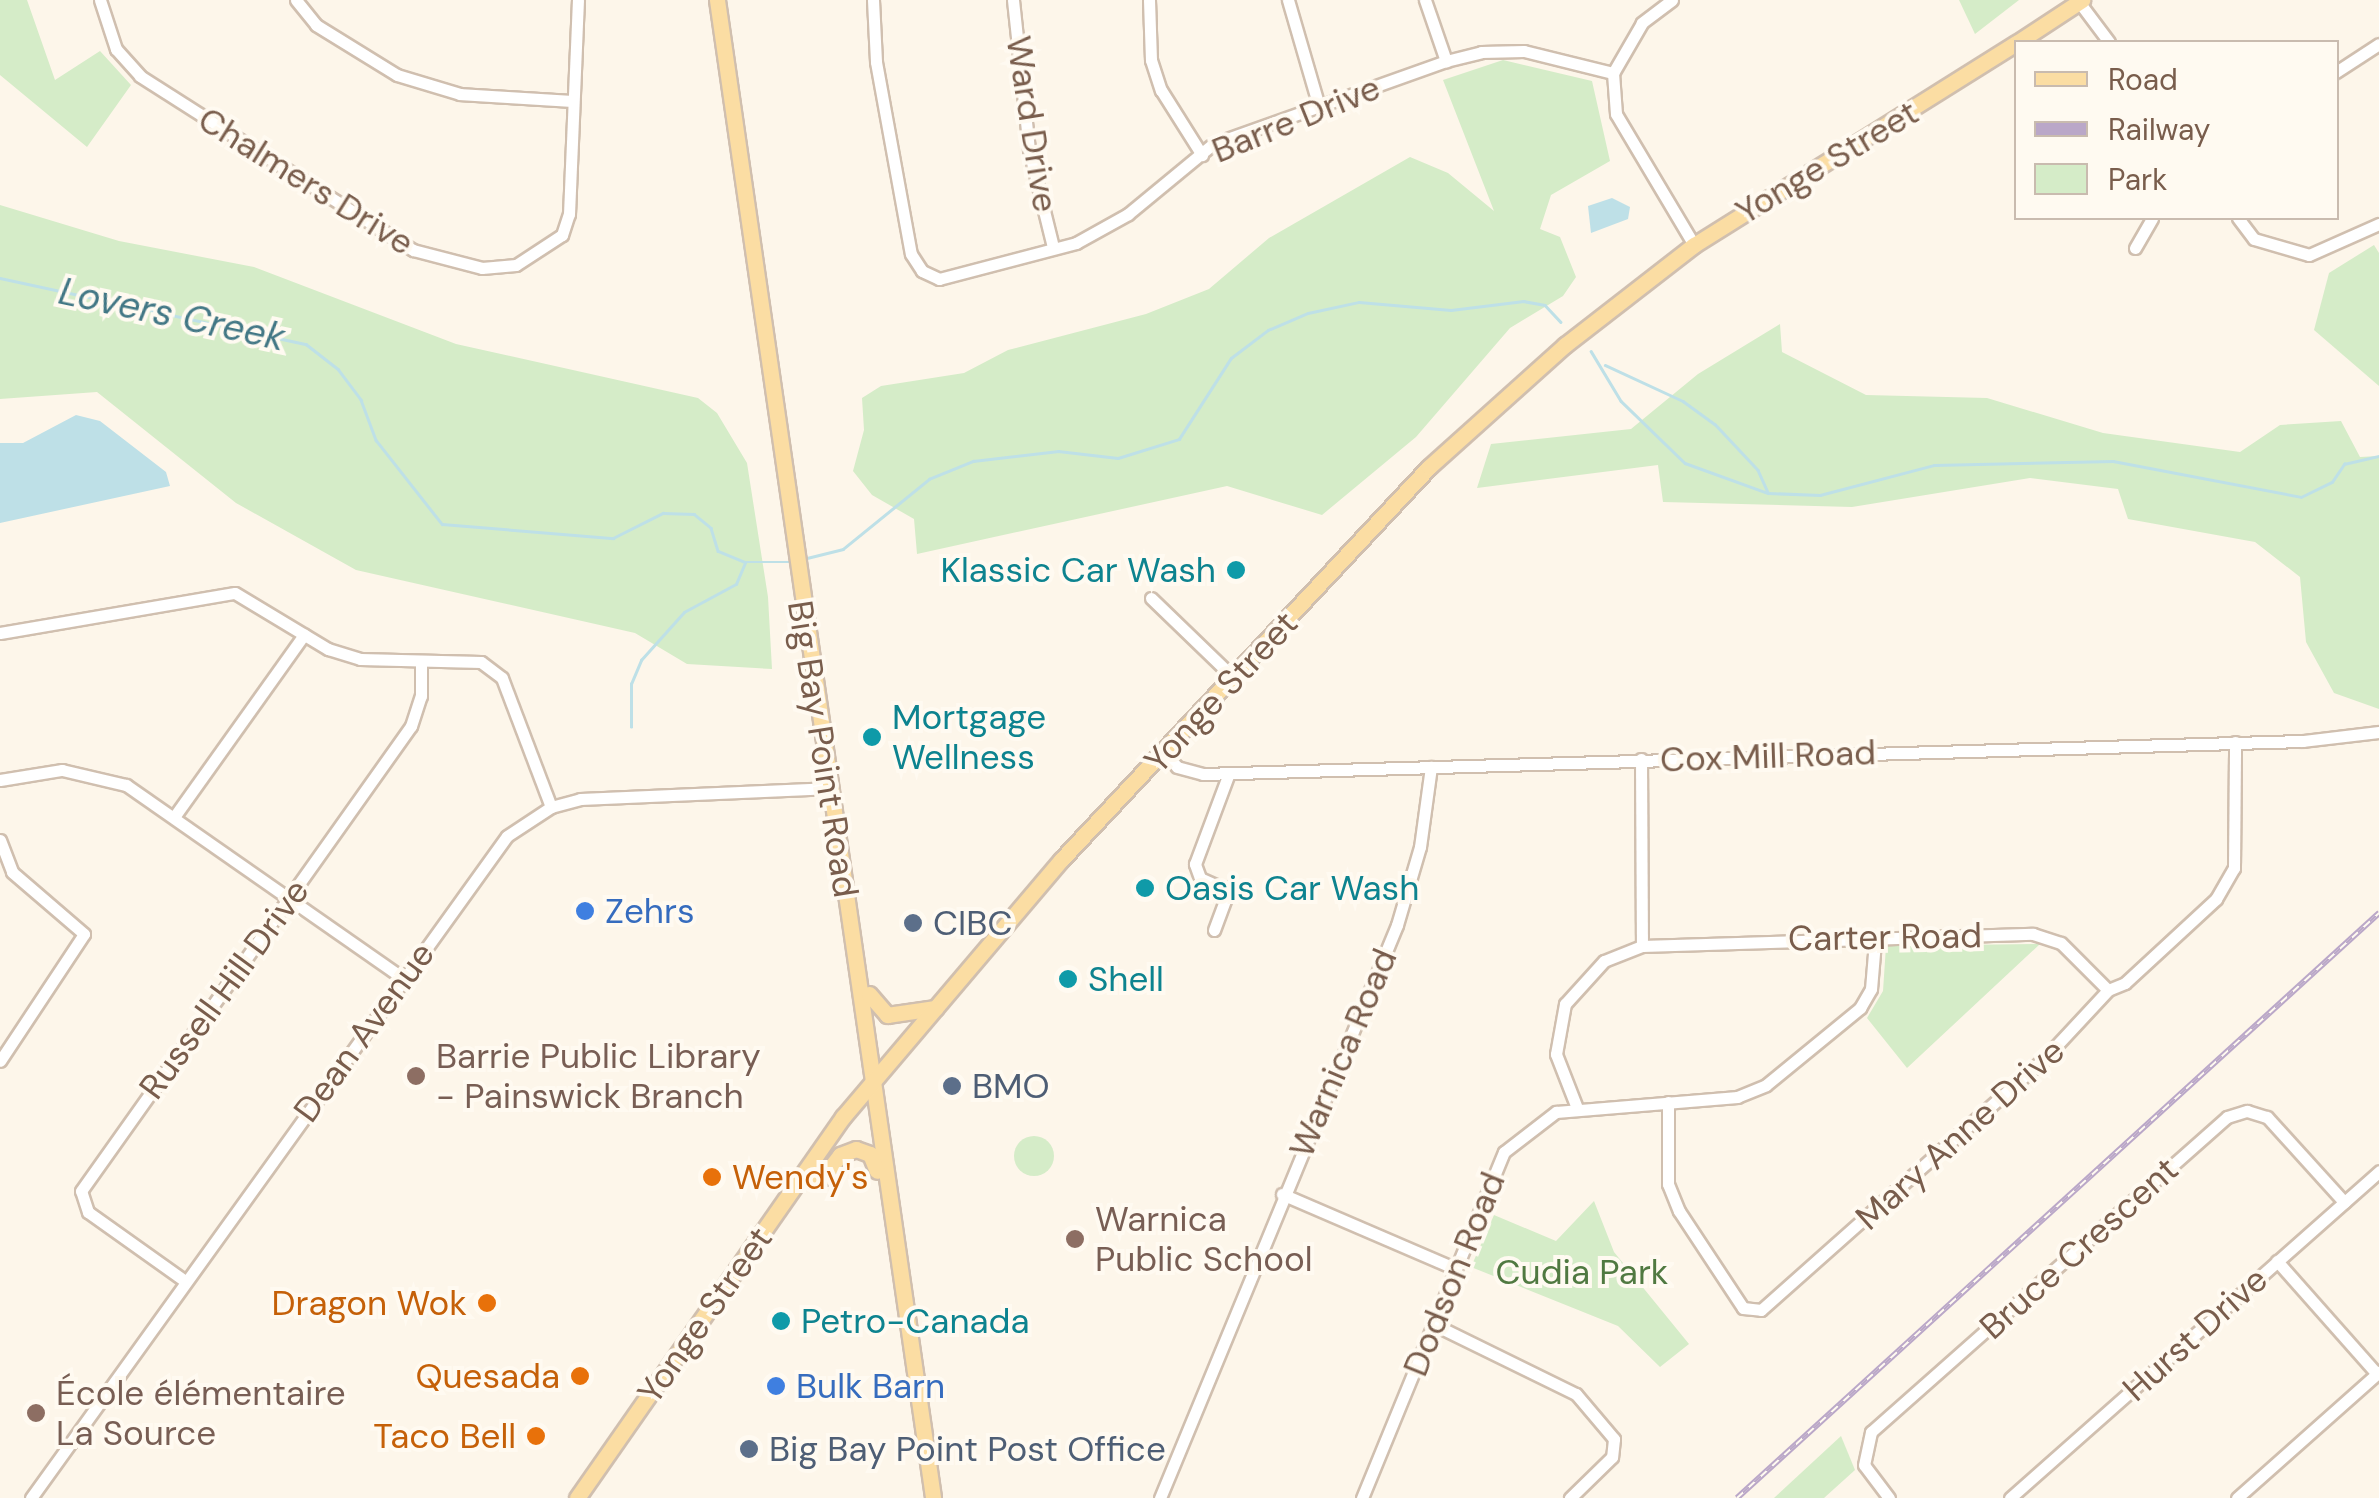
<!DOCTYPE html>
<meta charset="utf-8">
<style>
body{margin:0}
#map{position:relative;width:2379px;height:1498px;overflow:hidden;background:#fdf6ea;font-family:"DM Sans",sans-serif}
div>[style]{position:absolute}
[style*='--x']{left:calc(var(--x)*1px);top:calc(var(--y)*1px);width:calc(var(--w)*1px);rotate:calc(var(--a)*1deg)}
.green>*{inset:0;background:#d5ecc8}
.round{border-radius:50%}
.water>*{inset:0;background:#bee0e7}
.stream>*{height:2.5px;margin:-1.25px;padding:0 1.25px;transform-origin:1.25px;border-radius:1.25px;background:#bee0e7}
.roads{filter:drop-shadow(2px 0 #d0bfaf) drop-shadow(-2px 0 #d0bfaf) drop-shadow(0 2px #d0bfaf) drop-shadow(0 -2px #d0bfaf)}
.minor>*{height:11px;margin:-5.5px;padding:0 5.5px;transform-origin:5.5px;border-radius:5.5px;background:#fff}
.major>*{height:15px;margin:-7.5px;padding:0 7.5px;transform-origin:7.5px;border-radius:7.5px;background:#fbdda3}
.rail>*{height:6px;margin-top:-3px;transform-origin:0;background:repeating-linear-gradient(90deg,#fffaf1 0 8px,#baa7c8 0 16px);box-sizing:border-box;border-block:2px solid #baa7c8}
.dots>*{width:28px;height:28px;translate:-50% -50%;box-sizing:border-box;border:5px solid #fffaf1;border-radius:50%}
span{translate:-50% -50%;white-space:nowrap;text-align:center;line-height:1.15;-webkit-text-stroke:8px #fffaf1;paint-order:stroke}
.street-label{font-size:35px;color:#795d4c}
.culture-label{font-size:35px;color:#0d838f}
.right{translate:-100% -50%;text-align:right}
.left{translate:0 -50%;text-align:left}
.shop-label{font-size:35px;color:#366cbe}
.service-label{font-size:35px;color:#4e5e75}
.education-label{font-size:35px;color:#785e54}
.food-label{font-size:35px;color:#c56008}
.park-label{font-size:35px;color:#507941}
.water-label{font-size:38px;color:#427785;font-style:italic}
.legend{position:absolute;left:2014px;top:40px;width:325px;height:180px;box-sizing:border-box;background:#fffaf1;border:2px solid #c9bbaf;margin:0;padding:12px 18px;list-style:none;font-size:30px;color:#795d4c}
.legend li{display:flex;align-items:center;gap:20px;height:50px}
.legend b{width:50px;border:2px solid #c9bbaf}
</style>
<div id="map">
<div class="green">
<i style="clip-path:polygon(0 0,27px 0,55px 80px,100px 51px,131px 85px,87px 147px,0 75px)"></i>
<i style="clip-path:polygon(1959px 0,2019px 0,1975px 34px)"></i>
<i style="clip-path:polygon(1503px 60px,1592px 81px,1610px 161px,1551px 195px,1540px 229px,1560px 237px,1576px 277px,1563px 296px,1510px 328px,1416px 437px,1322px 515px,1227px 486px,917px 554px,914px 519px,872px 495px,853px 471px,864px 430px,862px 398px,881px 386px,964px 373px,1008px 350px,1146px 314px,1209px 289px,1269px 238px,1410px 157px,1448px 173px,1494px 211px,1443px 80px)"></i>
<i style="clip-path:polygon(0 205px,119px 241px,254px 267px,456px 344px,698px 398px,717px 413px,747px 463px,768px 597px,772px 669px,687px 664px,635px 633px,356px 570px,236px 503px,97px 392px,0 399px)"></i>
<i style="clip-path:polygon(2374px 245px,2379px 253px,2379px 386px,2314px 330px,2329px 273px)"></i>
<i style="clip-path:polygon(1780px 324px,1782px 352px,1866px 395px,1987px 398px,2103px 433px,2240px 452px,2280px 425px,2341px 421px,2360px 457px,2379px 456px,2379px 709px,2334px 693px,2306px 642px,2300px 577px,2255px 542px,2128px 519px,2118px 489px,2030px 478px,1852px 507px,1663px 502px,1658px 465px,1477px 488px,1491px 444px,1631px 429px,1698px 374px)"></i>
<i style="clip-path:polygon(2040px 944px,1907px 1068px,1867px 1018px,1883px 991px,1886px 946px)"></i>
<i class="round" style="left:1014px;top:1136px;width:40px;height:40px"></i>
<i style="clip-path:polygon(1594px 1201px,1614px 1252px,1689px 1344px,1660px 1367px,1618px 1326px,1471px 1267px,1494px 1215px,1556px 1241px)"></i>
<i style="clip-path:polygon(1841px 1436px,1855px 1470px,1824px 1498px,1774px 1498px)"></i>
</div>
<div class="water">
<i style="clip-path:polygon(1612px 198px,1630px 207px,1628px 219px,1591px 233px,1588px 206px)"></i>
<i style="clip-path:polygon(76px 415px,100px 421px,166px 472px,170px 486px,0 523px,0 443px,23px 443px)"></i>
</div>
<div class="stream">
<i style="--x:0;--y:278;--w:313;--a:12.2"></i>
<i style="--x:306;--y:344;--w:41;--a:38"></i>
<i style="--x:338;--y:369;--w:39;--a:53"></i>
<i style="--x:361;--y:400;--w:43;--a:69.4"></i>
<i style="--x:376;--y:440;--w:107;--a:51.8"></i>
<i style="--x:442;--y:524;--w:172;--a:4.7"></i>
<i style="--x:613;--y:538;--w:56;--a:-26.6"></i>
<i style="--x:663;--y:513;--w:31;--a:2"></i>
<i style="--x:694;--y:514;--w:22;--a:39"></i>
<i style="--x:711;--y:528;--w:24;--a:73"></i>
<i style="--x:718;--y:551;--w:29;--a:22"></i>
<i style="--x:745;--y:562;--w:46;--a:0"></i>
<i style="--x:1591;--y:351;--w:58;--a:59"></i>
<i style="--x:1621;--y:401;--w:89;--a:44.1"></i>
<i style="--x:1685;--y:463;--w:88;--a:19.9"></i>
<i style="--x:1768;--y:493;--w:52;--a:2.2"></i>
<i style="--x:1820;--y:495;--w:118;--a:-14.7"></i>
<i style="--x:1934;--y:465;--w:179;--a:-1.3"></i>
<i style="--x:2113;--y:461;--w:191;--a:10.8"></i>
<i style="--x:2301;--y:497;--w:34;--a:-26"></i>
<i style="--x:2332;--y:482;--w:22;--a:-56"></i>
<i style="--x:2344;--y:464;--w:36;--a:-13"></i>
<i style="--x:1605;--y:365;--w:86;--a:24.8"></i>
<i style="--x:1683;--y:401;--w:39;--a:36"></i>
<i style="--x:1715;--y:424;--w:63;--a:46.9"></i>
<i style="--x:1758;--y:470;--w:24;--a:66"></i>
<i style="--x:803;--y:559;--w:41;--a:-14"></i>
<i style="--x:843;--y:549;--w:111;--a:-39.1"></i>
<i style="--x:929;--y:479;--w:48;--a:-22.2"></i>
<i style="--x:973;--y:461;--w:86;--a:-6.7"></i>
<i style="--x:1058;--y:451;--w:60;--a:6.7"></i>
<i style="--x:1118;--y:458;--w:64;--a:-17.3"></i>
<i style="--x:1179;--y:439;--w:96;--a:-57.3"></i>
<i style="--x:1231;--y:358;--w:46;--a:-37.1"></i>
<i style="--x:1268;--y:330;--w:43;--a:-23"></i>
<i style="--x:1308;--y:313;--w:52;--a:-12.2"></i>
<i style="--x:1359;--y:302;--w:92;--a:5"></i>
<i style="--x:1451;--y:310;--w:73;--a:-7.1"></i>
<i style="--x:1523;--y:301;--w:22;--a:10"></i>
<i style="--x:1545;--y:305;--w:23;--a:47"></i>
<i style="--x:631;--y:727;--w:43;--a:-90"></i>
<i style="--x:631;--y:684;--w:26;--a:-67"></i>
<i style="--x:641;--y:660;--w:64;--a:-48.1"></i>
<i style="--x:684;--y:612;--w:59;--a:-28.3"></i>
<i style="--x:736;--y:584;--w:23;--a:-67"></i>
</div>
<div class="roads">
<div class="minor">
<i style="--x:100;--y:0;--w:52;--a:71.9"></i>
<i style="--x:116;--y:49;--w:36;--a:48"></i>
<i style="--x:140;--y:76;--w:324;--a:32.5"></i>
<i style="--x:413;--y:250;--w:71;--a:14.6"></i>
<i style="--x:482;--y:268;--w:34;--a:-5"></i>
<i style="--x:516;--y:265;--w:55;--a:-33.1"></i>
<i style="--x:562;--y:235;--w:22;--a:-72"></i>
<i style="--x:569;--y:214;--w:214;--a:-87.6"></i>
<i style="--x:296;--y:0;--w:32;--a:51"></i>
<i style="--x:316;--y:25;--w:95;--a:31.7"></i>
<i style="--x:397;--y:75;--w:66;--a:16.8"></i>
<i style="--x:460;--y:94;--w:111;--a:3.6"></i>
<i style="--x:873;--y:0;--w:62;--a:87.2"></i>
<i style="--x:876;--y:62;--w:195;--a:79.7"></i>
<i style="--x:911;--y:254;--w:20;--a:57"></i>
<i style="--x:922;--y:271;--w:19;--a:25"></i>
<i style="--x:939;--y:279;--w:142;--a:-14.7"></i>
<i style="--x:1076;--y:243;--w:60;--a:-29.1"></i>
<i style="--x:1128;--y:214;--w:110;--a:-39.5"></i>
<i style="--x:1213;--y:144;--w:247;--a:-19.6"></i>
<i style="--x:1446;--y:61;--w:36;--a:-14"></i>
<i style="--x:1481;--y:52;--w:43;--a:-1.3"></i>
<i style="--x:1524;--y:51;--w:92;--a:13.9"></i>
<i style="--x:1013;--y:0;--w:151;--a:83.9"></i>
<i style="--x:1029;--y:150;--w:100;--a:76.1"></i>
<i style="--x:1149;--y:0;--w:60;--a:88.1"></i>
<i style="--x:1151;--y:60;--w:32;--a:72"></i>
<i style="--x:1161;--y:90;--w:77;--a:57.8"></i>
<i style="--x:1288;--y:0;--w:111;--a:73.8"></i>
<i style="--x:1425;--y:0;--w:65;--a:71"></i>
<i style="--x:1672;--y:0;--w:38;--a:143"></i>
<i style="--x:1642;--y:23;--w:58;--a:120.1"></i>
<i style="--x:1613;--y:73;--w:41;--a:85.8"></i>
<i style="--x:1616;--y:114;--w:152;--a:59.2"></i>
<i style="--x:2079;--y:2;--w:50;--a:53.1"></i>
<i style="--x:2336;--y:72;--w:51;--a:-33.1"></i>
<i style="--x:2238;--y:218;--w:26;--a:53"></i>
<i style="--x:2254;--y:239;--w:57;--a:16.2"></i>
<i style="--x:2309;--y:255;--w:77;--a:-23.9"></i>
<i style="--x:2135;--y:248;--w:34;--a:-60"></i>
<i style="--x:1151;--y:598;--w:117;--a:44"></i>
<i style="--x:0;--y:633;--w:238;--a:-9.7"></i>
<i style="--x:235;--y:593;--w:109;--a:31.1"></i>
<i style="--x:328;--y:649;--w:34;--a:17"></i>
<i style="--x:360;--y:659;--w:121;--a:1.4"></i>
<i style="--x:481;--y:662;--w:26;--a:37"></i>
<i style="--x:502;--y:678;--w:138;--a:69.2"></i>
<i style="--x:1165;--y:753;--w:18;--a:49"></i>
<i style="--x:1177;--y:767;--w:27;--a:15"></i>
<i style="--x:1203;--y:774;--w:1100;--a:-1.72"></i>
<i style="--x:2303;--y:741;--w:77;--a:-6.8"></i>
<i style="--x:1641;--y:759;--w:187;--a:89.7"></i>
<i style="--x:0;--y:780;--w:63;--a:-9.2"></i>
<i style="--x:62;--y:770;--w:66;--a:13.2"></i>
<i style="--x:126;--y:785;--w:338;--a:34.9"></i>
<i style="--x:174;--y:817;--w:224;--a:-54.5"></i>
<i style="--x:0;--y:840;--w:34;--a:69"></i>
<i style="--x:12;--y:872;--w:95;--a:40.7"></i>
<i style="--x:84;--y:934;--w:152;--a:123.5"></i>
<i style="--x:1229;--y:891;--w:32;--a:-156"></i>
<i style="--x:1200;--y:878;--w:15;--a:-110"></i>
<i style="--x:1195;--y:864;--w:97;--a:-69.5"></i>
<i style="--x:1214;--y:930;--w:46;--a:-69.6"></i>
<i style="--x:1668;--y:1102;--w:82;--a:90"></i>
<i style="--x:1668;--y:1184;--w:29;--a:68"></i>
<i style="--x:1679;--y:1211;--w:116;--a:56.6"></i>
<i style="--x:1743;--y:1308;--w:18;--a:6"></i>
<i style="--x:1761;--y:1310;--w:377;--a:-41.6"></i>
<i style="--x:2043;--y:1060;--w:96;--a:-47.1"></i>
<i style="--x:2108;--y:990;--w:18;--a:-22"></i>
<i style="--x:2125;--y:983;--w:124;--a:-42.7"></i>
<i style="--x:2216;--y:899;--w:36;--a:-60"></i>
<i style="--x:2234;--y:868;--w:126;--a:-89.5"></i>
<i style="--x:1577;--y:1108;--w:58;--a:-111.3"></i>
<i style="--x:1556;--y:1054;--w:51;--a:-79.8"></i>
<i style="--x:1565;--y:1004;--w:58;--a:-47.8"></i>
<i style="--x:1604;--y:961;--w:41;--a:-21.5"></i>
<i style="--x:1642;--y:946;--w:391;--a:-1.8"></i>
<i style="--x:2033;--y:934;--w:29;--a:18"></i>
<i style="--x:2061;--y:943;--w:66;--a:45"></i>
<i style="--x:1282;--y:1194;--w:187;--a:23.3"></i>
<i style="--x:2277;--y:1261;--w:151;--a:48.5"></i>
<i style="--x:185;--y:1281;--w:119;--a:-144.6"></i>
<i style="--x:88;--y:1212;--w:22;--a:-108"></i>
<i style="--x:81;--y:1191;--w:570;--a:-54.64"></i>
<i style="--x:411;--y:726;--w:32;--a:-72"></i>
<i style="--x:421;--y:696;--w:34;--a:-90"></i>
<i style="--x:1435;--y:1325;--w:157;--a:26.1"></i>
<i style="--x:1576;--y:1394;--w:59;--a:49.8"></i>
<i style="--x:1614;--y:1439;--w:18;--a:96"></i>
<i style="--x:1612;--y:1457;--w:59;--a:135.7"></i>
<i style="--x:31;--y:1498;--w:815;--a:-54.28"></i>
<i style="--x:507;--y:836;--w:53;--a:-33.4"></i>
<i style="--x:551;--y:807;--w:30;--a:-15"></i>
<i style="--x:580;--y:799;--w:247;--a:-2.5"></i>
<i style="--x:1160;--y:1498;--w:620;--a:-67.53"></i>
<i style="--x:1397;--y:925;--w:81;--a:-73.6"></i>
<i style="--x:1420;--y:847;--w:81;--a:-82.2"></i>
<i style="--x:1362;--y:1498;--w:374;--a:-67.7"></i>
<i style="--x:1504;--y:1152;--w:66;--a:-37.6"></i>
<i style="--x:1556;--y:1112;--w:182;--a:-4.7"></i>
<i style="--x:1737;--y:1097;--w:31;--a:-22"></i>
<i style="--x:1766;--y:1085;--w:122;--a:-39.3"></i>
<i style="--x:1860;--y:1008;--w:22;--a:-60"></i>
<i style="--x:1871;--y:989;--w:48;--a:-85.2"></i>
<i style="--x:1889;--y:1498;--w:41;--a:-127.1"></i>
<i style="--x:1864;--y:1465;--w:34;--a:-78"></i>
<i style="--x:1871;--y:1432;--w:475;--a:-41.5"></i>
<i style="--x:2227;--y:1117;--w:21;--a:-17"></i>
<i style="--x:2247;--y:1111;--w:21;--a:17"></i>
<i style="--x:2267;--y:1117;--w:115;--a:47.8"></i>
<i style="--x:2010;--y:1498;--w:493;--a:-41.5"></i>
<i style="--x:2237;--y:1498;--w:190;--a:-41.6"></i>
</div>
<div class="major">
<i style="--x:717;--y:0;--w:1513;--a:81.79"></i>
<i style="--x:2018;--y:42;--w:77;--a:-33.3"></i>
<i style="--x:869;--y:994;--w:28;--a:49"></i>
<i style="--x:887;--y:1015;--w:49;--a:-8.3"></i>
<i style="--x:800;--y:1178;--w:23;--a:-2"></i>
<i style="--x:823;--y:1177;--w:28;--a:-52"></i>
<i style="--x:840;--y:1155;--w:17;--a:-21"></i>
<i style="--x:856;--y:1149;--w:15;--a:20"></i>
<i style="--x:870;--y:1154;--w:18;--a:68"></i>
<i style="--x:577;--y:1498;--w:465;--a:-55.1"></i>
<i style="--x:843;--y:1117;--w:337;--a:-49.7"></i>
<i style="--x:1061;--y:860;--w:538;--a:-46.88"></i>
<i style="--x:1429;--y:467;--w:183;--a:-41.9"></i>
<i style="--x:1565;--y:345;--w:163;--a:-37.8"></i>
<i style="--x:1694;--y:245;--w:380;--a:-32.1"></i>
</div>
</div>
<div class="rail">
<i style="--x:1737;--y:1498;--w:869;--a:-42.34"></i>
</div>
<div class="dots">
<i style="left:1236px;top:570px;background:#0f9aa8"></i>
<i style="left:872px;top:737px;background:#0f9aa8"></i>
<i style="left:1145px;top:888px;background:#0f9aa8"></i>
<i style="left:585px;top:911px;background:#3f7fe0"></i>
<i style="left:913px;top:923px;background:#5c6f8a"></i>
<i style="left:1068px;top:979px;background:#0f9aa8"></i>
<i style="left:416px;top:1076px;background:#8d6e63"></i>
<i style="left:952px;top:1086px;background:#5c6f8a"></i>
<i style="left:712px;top:1177px;background:#e8710a"></i>
<i style="left:1075px;top:1239px;background:#8d6e63"></i>
<i style="left:487px;top:1303px;background:#e8710a"></i>
<i style="left:781px;top:1321px;background:#0f9aa8"></i>
<i style="left:580px;top:1376px;background:#e8710a"></i>
<i style="left:776px;top:1386px;background:#3f7fe0"></i>
<i style="left:36px;top:1413px;background:#8d6e63"></i>
<i style="left:536px;top:1436px;background:#e8710a"></i>
<i style="left:749px;top:1449px;background:#5c6f8a"></i>
</div>
<div class="street-label">
<span style="left:1296px;top:119px;rotate:-22deg">Barre Drive</span>
<span style="left:1032px;top:124px;rotate:81deg">Ward Drive</span>
<span style="left:1827px;top:162px;rotate:-31deg">Yonge Street</span>
<span style="left:306px;top:181px;rotate:32deg">Chalmers Drive</span>
<span style="left:1221px;top:692px;rotate:-47deg">Yonge Street</span>
<span style="left:823px;top:749px;rotate:81deg">Big Bay Point Road</span>
<span style="left:1768px;top:756px;rotate:-2deg">Cox Mill Road</span>
<span style="left:1885px;top:937px;rotate:-1deg">Carter Road</span>
<span style="left:224px;top:989px;rotate:-54deg">Russell Hill Drive</span>
<span style="left:364px;top:1032px;rotate:-54deg">Dean Avenue</span>
<span style="left:1343px;top:1053px;rotate:-67deg">Warnica Road</span>
<span style="left:1960px;top:1134px;rotate:-42deg">Mary Anne Drive</span>
<span style="left:2079px;top:1248px;rotate:-42deg">Bruce Crescent</span>
<span style="left:1454px;top:1274px;rotate:-68deg">Dodson Road</span>
<span style="left:705px;top:1315px;rotate:-55deg">Yonge Street</span>
<span style="left:2195px;top:1334px;rotate:-42deg">Hurst Drive</span>
</div>
<div class="culture-label">
<span class="right" style="left:1216px;top:570px">Klassic Car Wash</span>
<span class="left" style="left:892px;top:737px">Mortgage<br>Wellness</span>
<span class="left" style="left:1165px;top:888px">Oasis Car Wash</span>
<span class="left" style="left:1088px;top:979px">Shell</span>
<span class="left" style="left:801px;top:1321px">Petro-Canada</span>
</div>
<div class="shop-label">
<span class="left" style="left:605px;top:911px">Zehrs</span>
<span class="left" style="left:796px;top:1386px">Bulk Barn</span>
</div>
<div class="service-label">
<span class="left" style="left:933px;top:923px">CIBC</span>
<span class="left" style="left:972px;top:1086px">BMO</span>
<span class="left" style="left:769px;top:1449px">Big Bay Point Post Office</span>
</div>
<div class="education-label">
<span class="left" style="left:436px;top:1076px">Barrie Public Library<br>- Painswick Branch</span>
<span class="left" style="left:1095px;top:1239px">Warnica<br>Public School</span>
<span class="left" style="left:56px;top:1413px">École élémentaire<br>La Source</span>
</div>
<div class="food-label">
<span class="left" style="left:732px;top:1177px">Wendy's</span>
<span class="right" style="left:467px;top:1303px">Dragon Wok</span>
<span class="right" style="left:560px;top:1376px">Quesada</span>
<span class="right" style="left:516px;top:1436px">Taco Bell</span>
</div>
<div class="park-label">
<span style="left:1582px;top:1272px">Cudia Park</span>
</div>
<div class="water-label">
<span style="left:172px;top:315px;rotate:12deg">Lovers Creek</span>
</div>
<ul class="legend">
<li><b style="height:12px;background:#fbdda3"></b>Road</li>
<li><b style="height:12px;background:#baa7c8"></b>Railway</li>
<li><b style="height:28px;background:#d5ecc8"></b>Park</li>
</ul>
</div>
